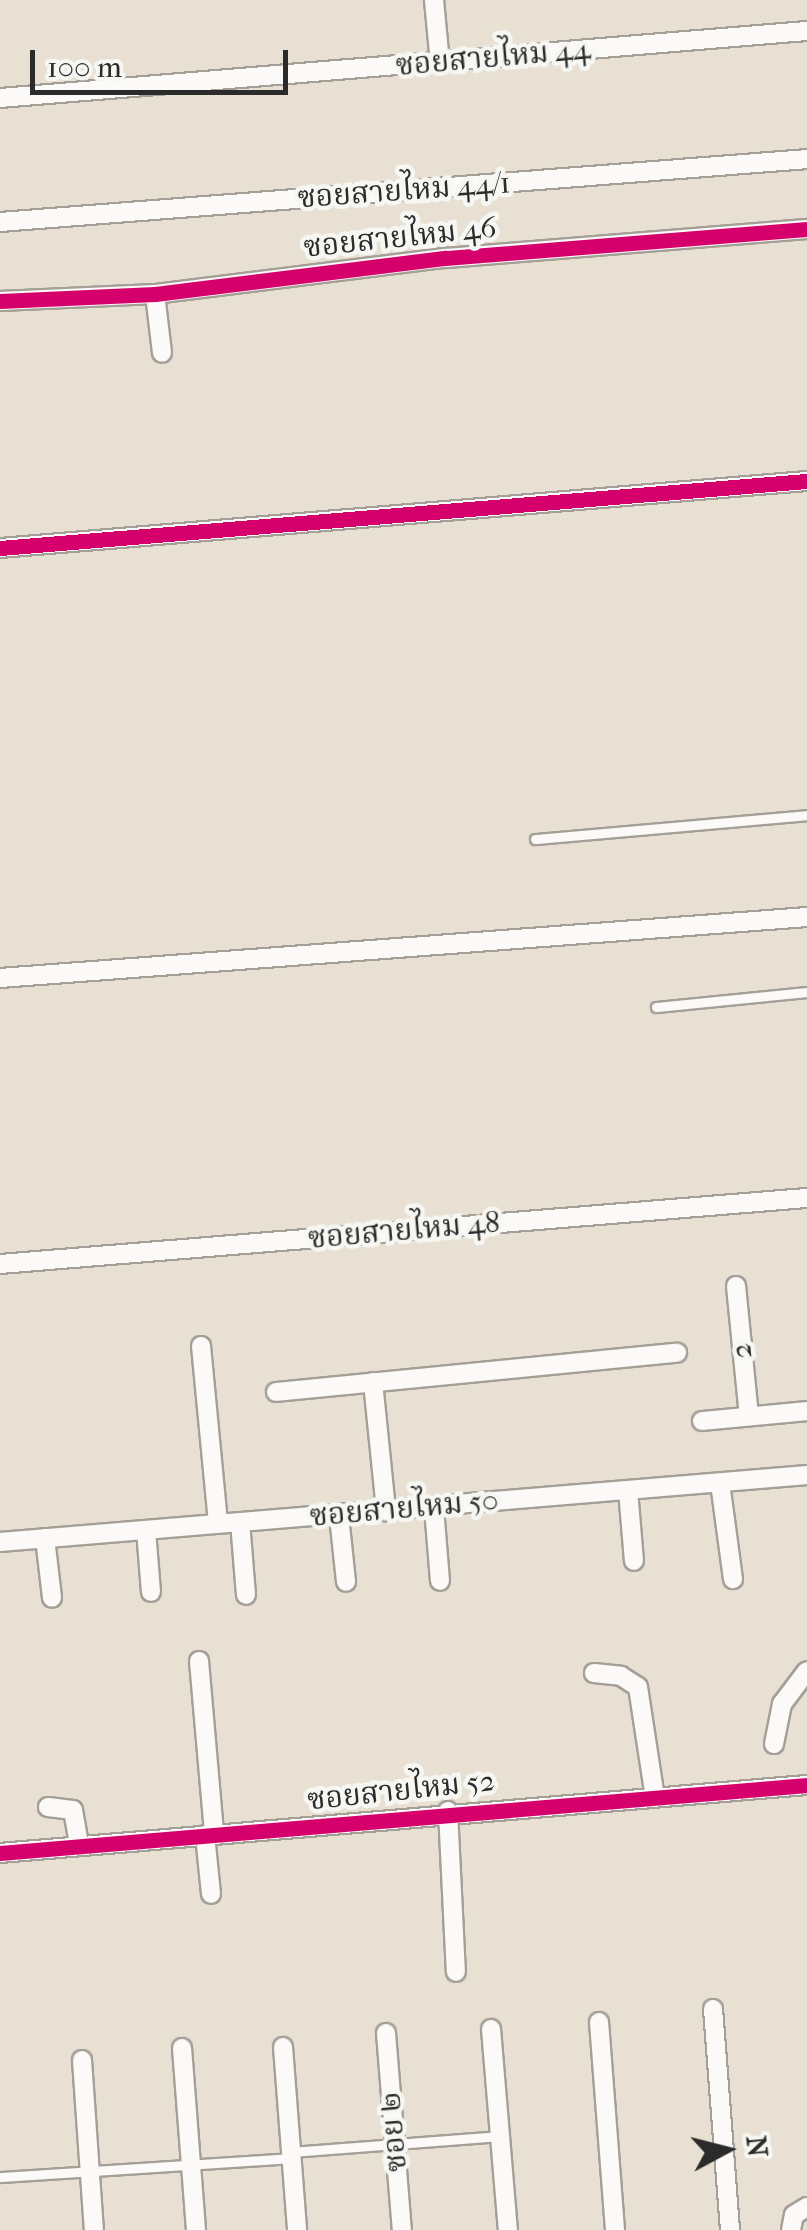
<!DOCTYPE html>
<meta charset="utf-8">
<style>
body{margin:0}
#map{position:relative;width:807px;height:2230px;overflow:hidden;background:#e8e0d2;font-family:"IM FELL French Canon","Noto Serif Thai",serif}
div>[style]{position:absolute}
[style*='--x']{left:calc(var(--x)*1px);top:calc(var(--y)*1px);width:calc(var(--w)*1px);rotate:calc(var(--a)*1deg)}
.roads{filter:drop-shadow(2px 0 #a49f97) drop-shadow(-2px 0 #a49f97) drop-shadow(0 2px #a49f97) drop-shadow(0 -2px #a49f97)}
.lane>*{height:9px;margin:-4.5px;padding:0 4.5px;transform-origin:4.5px;border-radius:4.5px;background:#fcfaf8}
.street>*{height:18px;margin:-9px;padding:0 9px;transform-origin:9px;border-radius:9px;background:#fcfaf8}
.cycleway>*{height:15px;margin:-7.5px;padding:0 7.5px;transform-origin:7.5px;border-radius:7.5px;background:#d6006c}
span{translate:-50% -50%;white-space:nowrap;text-align:center;line-height:1.15;-webkit-text-stroke:9px #f6f6f2;paint-order:stroke}
.street-label{font-size:30px;color:#2b2b2b}
.north{position:absolute;left:677px;top:2100px;width:100px;height:100px;-webkit-text-stroke:8px #f6f6f2;paint-order:stroke;rotate:83deg;font-size:28px;font-weight:700;line-height:40px;text-align:center;color:#2b2b2b}
.north::after{content:'';display:block;margin:auto;width:35px;height:45px;background:#2b2b2b;clip-path:polygon(50% 0,100% 100%,50% 72%,0 100%)}
.scale{position:absolute;left:30px;top:50px;width:258px;height:45px;box-sizing:border-box;border:5px solid #2b2b2b;border-top:0;padding-left:12px;font-size:30px;line-height:35px;white-space:nowrap;color:#2b2b2b;-webkit-text-stroke:8px #f6f6f2;paint-order:stroke}
</style>
<div id="map">
<div class="roads">
<div class="lane">
<i style="--x:535;--y:839;--w:273;--a:-5"></i>
<i style="--x:656;--y:1007;--w:152;--a:-5.7"></i>
<i style="--x:292;--y:2152;--w:208;--a:-4.4"></i>
<i style="--x:0;--y:2177;--w:293;--a:-3.7"></i>
</div>
<div class="street">
<i style="--x:434;--y:0;--w:63;--a:84.6"></i>
<i style="--x:0;--y:98;--w:810;--a:-4.75"></i>
<i style="--x:0;--y:222;--w:809;--a:-4.46"></i>
<i style="--x:155;--y:294;--w:59;--a:83.2"></i>
<i style="--x:0;--y:301;--w:155;--a:-2.6"></i>
<i style="--x:155;--y:294;--w:293;--a:-7.1"></i>
<i style="--x:446;--y:258;--w:362;--a:-4.6"></i>
<i style="--x:0;--y:548;--w:810;--a:-4.75"></i>
<i style="--x:0;--y:978;--w:809;--a:-4.32"></i>
<i style="--x:0;--y:1264;--w:810;--a:-4.68"></i>
<i style="--x:736;--y:1286;--w:131;--a:84.3"></i>
<i style="--x:201;--y:1346;--w:178;--a:84.5"></i>
<i style="--x:373;--y:1382;--w:130;--a:84.2"></i>
<i style="--x:276;--y:1392;--w:403;--a:-5.6"></i>
<i style="--x:702;--y:1421;--w:105;--a:-5.4"></i>
<i style="--x:720;--y:1483;--w:97;--a:82.3"></i>
<i style="--x:628;--y:1490;--w:71;--a:85.2"></i>
<i style="--x:434;--y:1508;--w:73;--a:85.3"></i>
<i style="--x:339;--y:1516;--w:66;--a:83.9"></i>
<i style="--x:240;--y:1522;--w:73;--a:85.3"></i>
<i style="--x:146;--y:1530;--w:62;--a:85.4"></i>
<i style="--x:45;--y:1538;--w:60;--a:83.3"></i>
<i style="--x:0;--y:1542;--w:810;--a:-4.75"></i>
<i style="--x:199;--y:1661;--w:174;--a:85"></i>
<i style="--x:594;--y:1673;--w:27;--a:6"></i>
<i style="--x:621;--y:1676;--w:20;--a:33"></i>
<i style="--x:638;--y:1687;--w:112;--a:81.3"></i>
<i style="--x:774;--y:1744;--w:41;--a:-78.7"></i>
<i style="--x:782;--y:1704;--w:41;--a:-52.9"></i>
<i style="--x:48;--y:1807;--w:25;--a:7"></i>
<i style="--x:73;--y:1810;--w:36;--a:80"></i>
<i style="--x:448;--y:1811;--w:161;--a:87.2"></i>
<i style="--x:205;--y:1835;--w:59;--a:84.2"></i>
<i style="--x:0;--y:1853;--w:810;--a:-4.82"></i>
<i style="--x:713;--y:2009;--w:222;--a:85.6"></i>
<i style="--x:599;--y:2022;--w:209;--a:85.6"></i>
<i style="--x:491;--y:2029;--w:202;--a:85.2"></i>
<i style="--x:386;--y:2033;--w:198;--a:85.4"></i>
<i style="--x:283;--y:2047;--w:184;--a:85.6"></i>
<i style="--x:182;--y:2048;--w:183;--a:85.6"></i>
<i style="--x:82;--y:2060;--w:170;--a:86"></i>
<i style="--x:791;--y:2230;--w:15;--a:-79"></i>
<i style="--x:794;--y:2215;--w:15;--a:-32"></i>
</div>
</div>
<div class="cycleway">
<i style="--x:0;--y:301;--w:155;--a:-2.6"></i>
<i style="--x:155;--y:294;--w:293;--a:-7.1"></i>
<i style="--x:446;--y:258;--w:362;--a:-4.6"></i>
<i style="--x:0;--y:548;--w:810;--a:-4.75"></i>
<i style="--x:0;--y:1853;--w:810;--a:-4.82"></i>
</div>
<div class="street-label">
<span style="left:493px;top:58px;rotate:-5deg">ซอยสายไหม 44</span>
<span style="left:404px;top:191px;rotate:-4deg">ซอยสายไหม 44/1</span>
<span style="left:400px;top:238px;rotate:-6deg">ซอยสายไหม 46</span>
<span style="left:404px;top:1231px;rotate:-5deg">ซอยสายไหม 48</span>
<span style="left:742px;top:1351px;rotate:-96deg">2</span>
<span style="left:404px;top:1509px;rotate:-5deg">ซอยสายไหม 50</span>
<span style="left:401px;top:1791px;rotate:-6deg">ซอยสายไหม 52</span>
<span style="left:394px;top:2132px;rotate:-95deg">ซอย ๒</span>
</div>
<div class="north">N</div>
<div class="scale">100 m</div>
</div>
